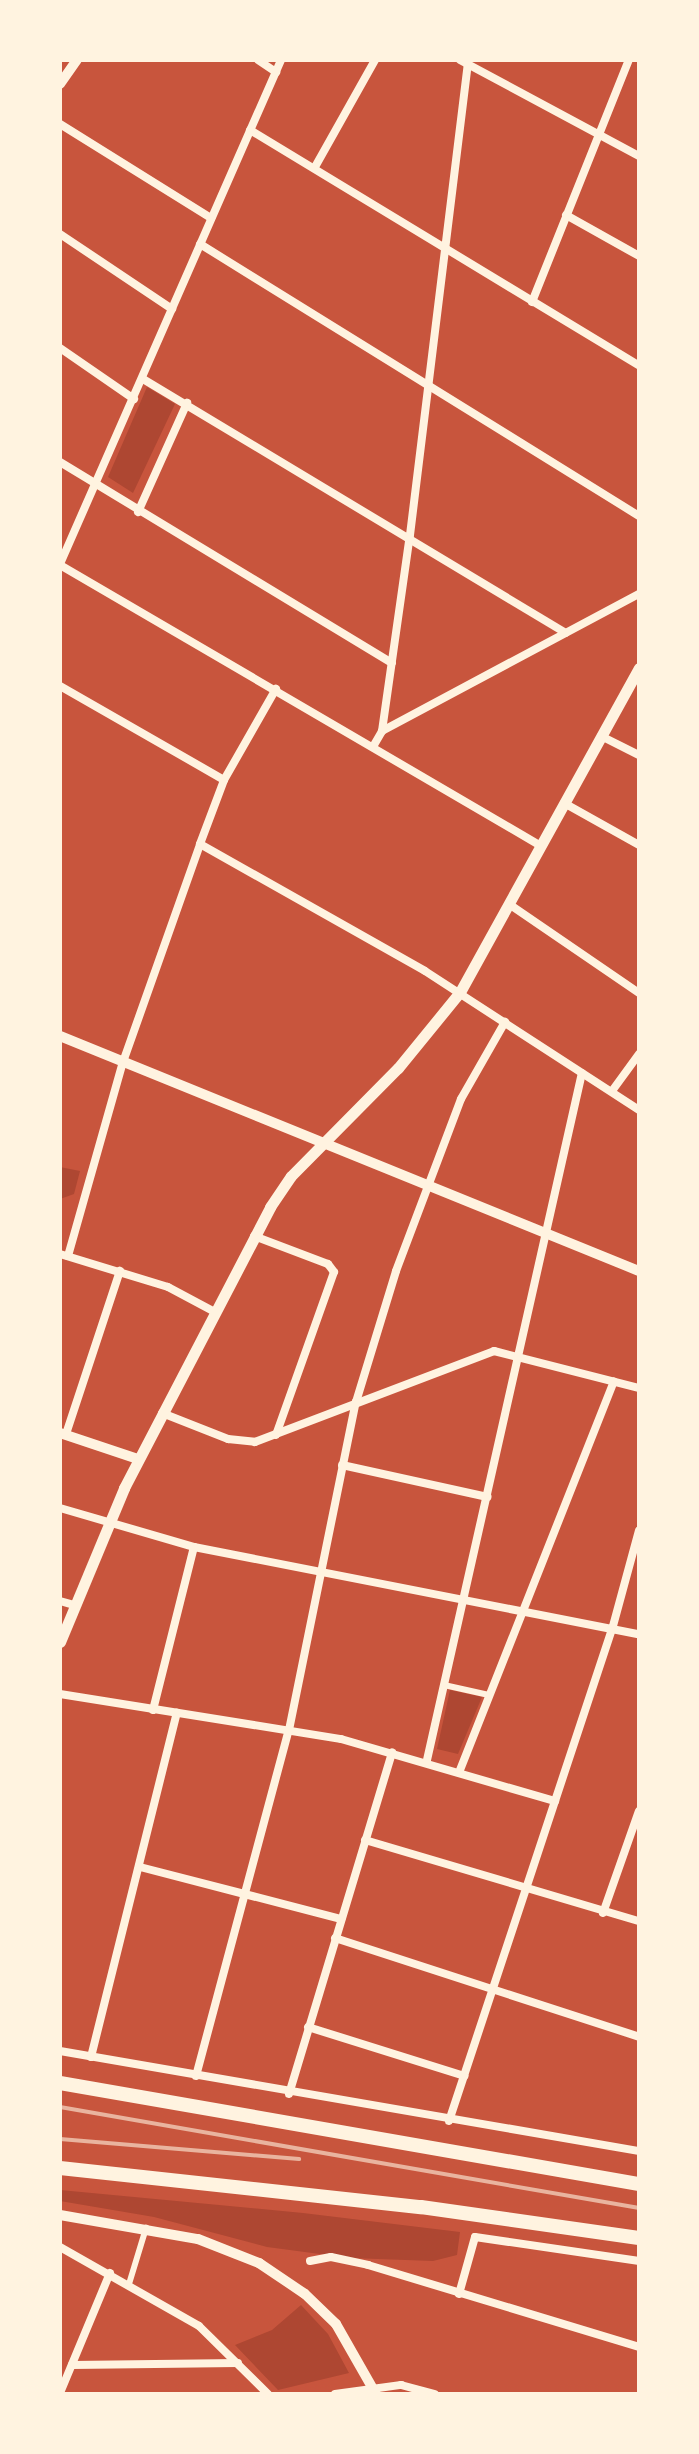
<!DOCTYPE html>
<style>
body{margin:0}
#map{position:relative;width:699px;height:2454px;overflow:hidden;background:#c8553d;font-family:"Times New Roman",serif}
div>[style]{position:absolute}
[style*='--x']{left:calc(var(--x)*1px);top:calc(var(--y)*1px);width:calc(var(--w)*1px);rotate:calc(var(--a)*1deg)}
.green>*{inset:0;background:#ae4732}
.pedestrian>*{height:6px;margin:-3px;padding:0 3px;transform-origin:3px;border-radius:3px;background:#fff3e0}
.minor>*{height:8px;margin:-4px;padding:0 4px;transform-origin:4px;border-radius:4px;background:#fff3e0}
.tertiary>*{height:10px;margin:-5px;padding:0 5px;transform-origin:5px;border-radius:5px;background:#fff3e0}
.secondary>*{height:11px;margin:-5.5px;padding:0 5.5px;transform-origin:5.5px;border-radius:5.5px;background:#fff3e0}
.motorway>*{height:14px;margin:-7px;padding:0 7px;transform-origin:7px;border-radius:7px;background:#fff3e0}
.rail>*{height:4px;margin:-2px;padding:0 2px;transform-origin:2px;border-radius:2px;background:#e9b49f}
span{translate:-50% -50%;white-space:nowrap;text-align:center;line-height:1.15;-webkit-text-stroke:6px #fff3e0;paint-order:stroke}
.frame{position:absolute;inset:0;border:62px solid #fff3e0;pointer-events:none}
</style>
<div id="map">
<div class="green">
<i style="clip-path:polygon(147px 387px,175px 404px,133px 493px,108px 477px)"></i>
<i style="clip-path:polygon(60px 1167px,80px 1171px,74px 1194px,60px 1199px)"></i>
<i style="clip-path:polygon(450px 1690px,482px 1697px,458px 1754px,437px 1749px)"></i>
<i style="clip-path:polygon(60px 2190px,303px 2213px,460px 2232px,457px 2255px,433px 2261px,350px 2258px,267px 2247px,154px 2217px,60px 2201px)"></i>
<i style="clip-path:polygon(301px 2305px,328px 2334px,349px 2373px,278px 2390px,235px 2345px,272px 2330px)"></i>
</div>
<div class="pedestrian">
<i style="--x:444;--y:1685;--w:46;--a:12.5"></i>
<i style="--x:129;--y:2284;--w:59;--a:-73.1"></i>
</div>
<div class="minor">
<i style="--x:258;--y:60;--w:22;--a:34"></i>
<i style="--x:460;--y:60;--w:203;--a:28.2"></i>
<i style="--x:60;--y:124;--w:178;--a:31.9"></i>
<i style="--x:250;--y:130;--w:455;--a:31.2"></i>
<i style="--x:315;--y:167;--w:123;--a:-60.7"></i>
<i style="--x:566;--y:215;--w:84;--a:29.3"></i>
<i style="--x:60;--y:234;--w:135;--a:33.8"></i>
<i style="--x:200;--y:244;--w:516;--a:31.78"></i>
<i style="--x:532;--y:302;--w:261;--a:-68.2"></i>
<i style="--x:60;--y:348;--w:90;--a:34.6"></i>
<i style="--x:143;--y:379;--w:493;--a:31"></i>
<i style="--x:60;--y:462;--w:388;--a:31.2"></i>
<i style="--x:138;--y:512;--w:120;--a:-65.8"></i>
<i style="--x:60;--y:564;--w:550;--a:-66.32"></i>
<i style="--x:60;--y:565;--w:557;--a:30.29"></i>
<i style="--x:60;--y:686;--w:189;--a:29.8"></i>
<i style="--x:382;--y:731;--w:291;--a:-28.1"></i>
<i style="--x:601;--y:736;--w:42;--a:26.6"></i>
<i style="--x:374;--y:745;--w:16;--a:-60"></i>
<i style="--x:382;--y:731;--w:198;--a:-81.9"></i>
<i style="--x:410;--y:535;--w:479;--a:-83"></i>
<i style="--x:564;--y:803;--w:86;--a:29.2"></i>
<i style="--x:200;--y:844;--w:258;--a:29.4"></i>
<i style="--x:425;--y:971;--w:255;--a:33"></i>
<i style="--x:509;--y:904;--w:158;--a:34.4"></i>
<i style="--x:612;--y:1091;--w:46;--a:-53.9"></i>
<i style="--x:254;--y:1236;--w:79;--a:20.7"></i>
<i style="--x:328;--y:1264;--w:10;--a:53"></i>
<i style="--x:334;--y:1272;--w:173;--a:109.6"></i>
<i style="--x:60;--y:1254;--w:113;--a:17"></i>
<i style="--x:168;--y:1287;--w:51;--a:28.1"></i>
<i style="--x:68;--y:1256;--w:202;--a:-74.2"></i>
<i style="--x:123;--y:1062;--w:231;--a:-70.5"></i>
<i style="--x:200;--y:844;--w:68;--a:-69.4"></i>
<i style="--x:224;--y:780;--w:105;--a:-60.3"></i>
<i style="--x:162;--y:1413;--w:71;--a:21.5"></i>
<i style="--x:228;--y:1439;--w:27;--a:6"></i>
<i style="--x:255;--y:1442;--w:256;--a:-20.8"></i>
<i style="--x:494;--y:1351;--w:150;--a:14.3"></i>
<i style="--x:66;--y:1434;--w:172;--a:-71.7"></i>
<i style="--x:342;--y:1465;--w:149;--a:12.4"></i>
<i style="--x:60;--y:1508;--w:140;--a:16.2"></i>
<i style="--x:194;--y:1547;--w:453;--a:11.1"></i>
<i style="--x:60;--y:1601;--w:15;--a:16"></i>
<i style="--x:60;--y:1694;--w:285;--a:9.1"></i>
<i style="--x:341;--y:1739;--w:223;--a:16.2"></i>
<i style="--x:153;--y:1710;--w:168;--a:-75.9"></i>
<i style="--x:427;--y:1760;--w:704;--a:-77.29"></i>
<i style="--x:460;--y:1770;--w:418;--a:-68.4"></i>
<i style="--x:365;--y:1840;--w:286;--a:16.5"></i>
<i style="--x:140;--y:1867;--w:208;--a:14.5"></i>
<i style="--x:603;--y:1913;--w:108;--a:-70.6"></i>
<i style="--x:335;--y:1938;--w:320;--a:18"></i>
<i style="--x:308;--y:2027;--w:164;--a:17.4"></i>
<i style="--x:60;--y:2051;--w:588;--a:9.8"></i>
<i style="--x:91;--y:2057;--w:355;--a:-76"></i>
<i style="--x:196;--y:2076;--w:358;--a:-75"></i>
<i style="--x:289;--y:1730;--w:335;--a:-78.5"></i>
<i style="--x:356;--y:1402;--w:137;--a:-73"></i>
<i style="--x:396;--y:1271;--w:184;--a:-69.3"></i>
<i style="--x:461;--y:1099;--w:89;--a:-60.3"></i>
<i style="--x:289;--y:2094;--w:357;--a:-73.2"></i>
<i style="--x:449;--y:2121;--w:521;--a:-71.67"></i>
<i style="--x:613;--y:1626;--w:99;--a:-74.8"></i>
<i style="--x:60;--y:2247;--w:160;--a:29.6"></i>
<i style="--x:199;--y:2326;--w:97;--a:44.6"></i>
<i style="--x:310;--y:2261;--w:21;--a:-11"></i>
<i style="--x:331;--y:2257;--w:38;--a:12"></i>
<i style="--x:368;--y:2265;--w:283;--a:16.8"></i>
<i style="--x:459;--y:2294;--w:59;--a:-74.3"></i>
<i style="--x:475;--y:2237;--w:166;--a:8.3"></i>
<i style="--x:72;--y:2365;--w:166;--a:-0.7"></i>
<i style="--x:60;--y:2393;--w:130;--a:-67.4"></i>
<i style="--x:335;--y:2394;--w:67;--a:-7.8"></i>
<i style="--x:401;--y:2385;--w:35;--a:15"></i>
</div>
<div class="tertiary">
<i style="--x:60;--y:84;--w:29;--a:-55"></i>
<i style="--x:60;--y:1036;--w:625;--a:22.09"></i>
<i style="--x:60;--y:1433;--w:82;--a:18.4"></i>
<i style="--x:60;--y:2215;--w:140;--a:9.9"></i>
<i style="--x:198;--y:2239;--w:66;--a:21.5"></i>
<i style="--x:259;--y:2263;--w:55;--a:34"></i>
<i style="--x:305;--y:2294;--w:43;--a:44.1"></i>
<i style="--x:336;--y:2324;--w:81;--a:60.3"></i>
</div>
<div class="secondary">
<i style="--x:60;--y:1642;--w:167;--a:-67.4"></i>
<i style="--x:124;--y:1488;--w:317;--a:-62.5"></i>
<i style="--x:270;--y:1207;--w:37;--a:-56"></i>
<i style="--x:291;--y:1176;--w:152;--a:-45.3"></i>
<i style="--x:398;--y:1068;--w:98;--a:-50.8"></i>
<i style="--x:460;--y:992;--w:370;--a:-61.1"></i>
</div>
<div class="motorway">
<i style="--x:60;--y:2083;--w:588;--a:9.9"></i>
<i style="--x:60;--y:2168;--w:363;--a:6.2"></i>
<i style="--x:421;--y:2207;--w:220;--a:8.1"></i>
</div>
<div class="rail">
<i style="--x:60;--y:2107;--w:588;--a:9.9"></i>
<i style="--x:60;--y:2139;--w:240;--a:4.8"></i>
</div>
<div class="frame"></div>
</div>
